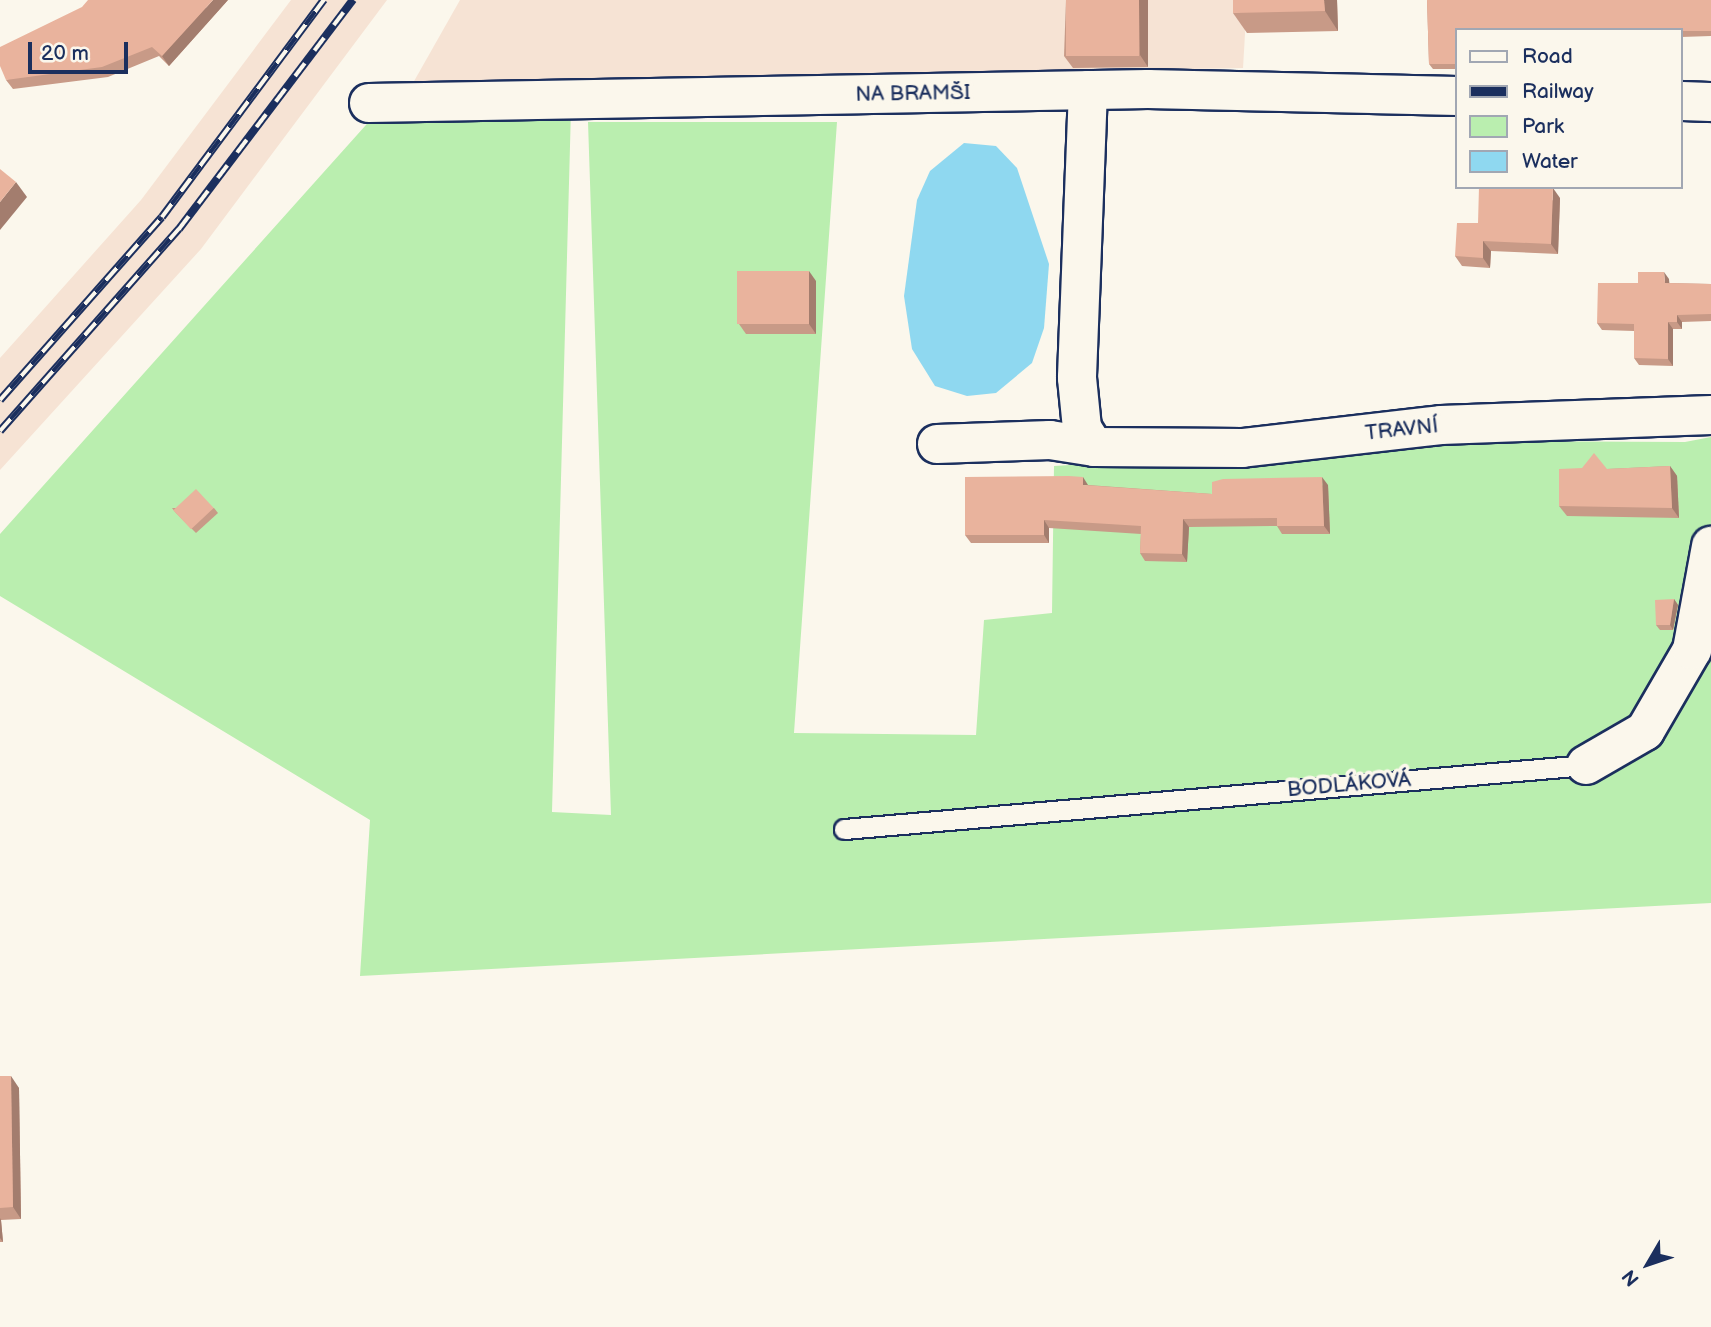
<!DOCTYPE html>
<meta charset="utf-8">
<style>
body{margin:0}
#map{position:relative;width:1711px;height:1327px;overflow:hidden;background:#fbf7ec;font-family:"Balsamiq Sans",sans-serif}
div>[style]{position:absolute}
[style*='--x']{left:calc(var(--x)*1px);top:calc(var(--y)*1px);width:calc(var(--w)*1px);rotate:calc(var(--a)*1deg)}
.built>*{inset:0;background:#f6e3d4}
.green>*{inset:0;background:#baeeaf}
.water>*{inset:0;background:#8fd8f0}
.roads{filter:drop-shadow(2px 0 #1b2f5e) drop-shadow(-2px 0 #1b2f5e) drop-shadow(0 2px #1b2f5e) drop-shadow(0 -2px #1b2f5e)}
.lane>*{height:19px;margin:-9.5px;padding:0 9.5px;transform-origin:9.5px;border-radius:9.5px;background:#fbf7ec}
.street>*{height:38px;margin:-19px;padding:0 19px;transform-origin:19px;border-radius:19px;background:#fbf7ec}
.rail>*{height:8px;margin-top:-4px;transform-origin:0;background:repeating-linear-gradient(90deg,#fbf7ec 0 16px,#1b2f5e 0 32px);box-sizing:border-box;border-block:2px solid #1b2f5e}
.wall>*{inset:0;background:#c89a87}
.shaded-wall>*{inset:0;background:#a37d6e}
.building>*{inset:0;background:#e9b39d;transform-origin:0 0}
span{translate:-50% -50%;white-space:nowrap;text-align:center;line-height:1.15;-webkit-text-stroke:7px #fbf7ec;paint-order:stroke}
.street-label{font-size:21px;color:#1b2f5e}
.legend{position:absolute;left:1455px;top:28px;width:228px;height:161px;box-sizing:border-box;background:#fbf7ec;border:2px solid #a1a7b3;margin:0;padding:9px 12px;list-style:none;font-size:21px;color:#1b2f5e}
.legend li{display:flex;align-items:center;gap:14px;height:35px}
.legend b{width:35px;border:2px solid #a1a7b3}
.north{position:absolute;left:1613px;top:1229px;width:70px;height:70px;-webkit-text-stroke:5px #fbf7ec;paint-order:stroke;rotate:231deg;font-size:19px;font-weight:700;line-height:28px;text-align:center;color:#1b2f5e}
.north::after{content:'';display:block;margin:auto;width:24px;height:32px;background:#1b2f5e;clip-path:polygon(50% 0,100% 100%,50% 72%,0 100%)}
.scale{position:absolute;left:28px;top:42px;width:100px;height:32px;box-sizing:border-box;border:4px solid #1b2f5e;border-top:0;padding-left:9px;font-size:21px;line-height:24px;white-space:nowrap;color:#1b2f5e;-webkit-text-stroke:5px #fbf7ec;paint-order:stroke}
</style>
<div id="map">
<div class="built">
<i style="clip-path:polygon(291px 0,387px 0,201px 249px,0 470px,0 358px,141px 200px)"></i>
<i style="clip-path:polygon(460px 0,1244px 0,1245px 34px,1243px 68px,413px 83px)"></i>
</div>
<div class="green">
<i style="clip-path:polygon(571px 109px,552px 812px,611px 815px,588px 122px,837px 122px,794px 733px,976px 735px,984px 620px,1052px 613px,1054px 466px,1456px 441px,1685px 442px,1711px 437px,1711px 903px,360px 976px,370px 820px,0 596px,0 534px,374px 116px)"></i>
</div>
<div class="water">
<i style="clip-path:polygon(964px 143px,996px 146px,1017px 168px,1049px 264px,1044px 328px,1032px 363px,996px 393px,967px 396px,935px 386px,912px 349px,904px 296px,917px 200px,930px 171px)"></i>
</div>
<div class="roads">
<div class="lane">
<i style="--x:844;--y:829;--w:745;--a:-4.93"></i>
</div>
<div class="street">
<i style="--x:1088;--y:90;--w:288;--a:92.2"></i>
<i style="--x:1077;--y:378;--w:50;--a:84.3"></i>
<i style="--x:1082;--y:428;--w:22;--a:58"></i>
<i style="--x:1094;--y:447;--w:148;--a:0.4"></i>
<i style="--x:1242;--y:448;--w:200;--a:-6.6"></i>
<i style="--x:1441;--y:425;--w:270;--a:-2.1"></i>
<i style="--x:1681;--y:101;--w:30;--a:2"></i>
<i style="--x:369;--y:103;--w:779;--a:-1.03"></i>
<i style="--x:1148;--y:89;--w:309;--a:1.3"></i>
<i style="--x:937;--y:444;--w:113;--a:-2"></i>
<i style="--x:1050;--y:440;--w:45;--a:9"></i>
<i style="--x:1586;--y:765;--w:68;--a:-30"></i>
<i style="--x:1645;--y:731;--w:94;--a:-59.9"></i>
<i style="--x:1692;--y:650;--w:106;--a:-79.6"></i>
</div>
</div>
<div class="rail">
<i style="--x:0;--y:400;--w:244;--a:-48.5"></i>
<i style="--x:162;--y:217;--w:271;--a:-53.3"></i>
<i style="--x:0;--y:431;--w:270;--a:-48.5"></i>
<i style="--x:179;--y:229;--w:288;--a:-52.8"></i>
</div>
<div class="wall">
<i style="clip-path:polygon(228px 0,169px 66px,159px 56px,108px 77px,13px 89px,6px 80px)"></i>
<i style="clip-path:polygon(1066px 0,1148px 0,1148px 67px,1073px 68px,1064px 56px)"></i>
<i style="clip-path:polygon(1337px 0,1338px 31px,1247px 33px,1233px 13px)"></i>
<i style="clip-path:polygon(1427px 0,1711px 0,1711px 36px,1681px 37px,1681px 30px,1457px 30px,1457px 69px,1433px 69px,1429px 64px)"></i>
<i style="clip-path:polygon(1560px 198px,1558px 254px,1491px 251px,1490px 268px,1462px 266px,1455px 256px,1478px 223px)"></i>
<i style="clip-path:polygon(1669px 279px,1669px 283px,1711px 284px,1711px 321px,1682px 322px,1682px 329px,1673px 329px,1673px 366px,1639px 365px,1634px 358px,1634px 331px,1602px 330px,1597px 323px)"></i>
<i style="clip-path:polygon(816px 281px,816px 334px,746px 334px,739px 324px)"></i>
<i style="clip-path:polygon(1670px 466px,1677px 476px,1679px 518px,1567px 516px,1559px 506px,1607px 469px)"></i>
<i style="clip-path:polygon(1088px 485px,1212px 494px,1328px 485px,1330px 534px,1282px 534px,1277px 526px,1189px 527px,1187px 562px,1145px 561px,1140px 553px,1141px 534px,1049px 528px,1049px 543px,971px 543px,965px 535px)"></i>
<i style="clip-path:polygon(172px 508px,214px 508px,218px 513px,196px 533px,176px 513px)"></i>
<i style="clip-path:polygon(1674px 599px,1678px 605px,1673px 630px,1660px 630px,1656px 625px)"></i>
<i style="clip-path:polygon(0 1076px,19px 1088px,21px 1219px,1px 1220px,3px 1242px,0 1242px)"></i>
</div>
<div class="shaded-wall">
<i style="clip-path:polygon(213px 0,228px 0,169px 66px,162px 56px)"></i>
<i style="clip-path:polygon(1139px 0,1148px 0,1148px 67px,1140px 55px)"></i>
<i style="clip-path:polygon(1324px 0,1337px 0,1338px 31px,1325px 11px)"></i>
<i style="clip-path:polygon(16px 182px,27px 197px,0 230px,0 202px)"></i>
<i style="clip-path:polygon(1553px 188px,1560px 198px,1558px 254px,1551px 244px)"></i>
<i style="clip-path:polygon(1483px 241px,1491px 251px,1490px 268px,1483px 258px)"></i>
<i style="clip-path:polygon(809px 271px,816px 281px,816px 334px,809px 324px)"></i>
<i style="clip-path:polygon(1664px 272px,1669px 279px,1670px 290px,1665px 283px)"></i>
<i style="clip-path:polygon(1677px 315px,1682px 322px,1682px 329px,1677px 322px)"></i>
<i style="clip-path:polygon(1668px 322px,1673px 329px,1673px 366px,1668px 359px)"></i>
<i style="clip-path:polygon(1670px 466px,1677px 476px,1679px 518px,1672px 508px)"></i>
<i style="clip-path:polygon(1083px 477px,1088px 485px,1083px 485px)"></i>
<i style="clip-path:polygon(1322px 477px,1328px 485px,1330px 534px,1324px 526px)"></i>
<i style="clip-path:polygon(1183px 519px,1189px 527px,1187px 562px,1182px 554px)"></i>
<i style="clip-path:polygon(1044px 520px,1049px 528px,1049px 543px,1044px 535px)"></i>
<i style="clip-path:polygon(1674px 599px,1678px 605px,1673px 630px,1670px 625px)"></i>
<i style="clip-path:polygon(11px 1076px,19px 1088px,21px 1219px,13px 1207px)"></i>
<i style="clip-path:polygon(0 1218px,1px 1220px,3px 1242px,0 1238px)"></i>
</div>
<div class="building">
<i style="clip-path:polygon(88px 0,213px 0,162px 56px,152px 47px,102px 67px,6px 80px,0 66px,0 47px,82px 7px)"></i>
<i style="left:1066px;top:0;width:73px;height:56px"></i>
<i style="clip-path:polygon(1233px 0,1324px 0,1325px 11px,1233px 13px)"></i>
<i style="clip-path:polygon(1427px 0,1711px 0,1711px 31px,1681px 31px,1681px 30px,1457px 30px,1457px 64px,1429px 64px)"></i>
<i style="clip-path:polygon(0 169px,16px 182px,0 202px)"></i>
<i style="clip-path:polygon(1479px 187px,1553px 188px,1551px 244px,1483px 241px,1483px 258px,1455px 256px,1457px 223px,1478px 223px)"></i>
<i style="left:809px;top:271px;width:53px;height:72px;rotate:90deg"></i>
<i style="clip-path:polygon(1638px 272px,1664px 272px,1665px 283px,1711px 284px,1711px 314px,1677px 315px,1677px 322px,1668px 322px,1668px 359px,1634px 358px,1634px 324px,1597px 323px,1598px 283px,1638px 283px)"></i>
<i style="clip-path:polygon(1594px 453px,1607px 469px,1670px 466px,1672px 508px,1559px 506px,1559px 469px,1582px 468px)"></i>
<i style="clip-path:polygon(1069px 476px,1083px 477px,1083px 485px,1212px 494px,1212px 482px,1223px 479px,1322px 477px,1324px 526px,1277px 526px,1277px 518px,1183px 519px,1182px 554px,1140px 553px,1141px 526px,1044px 520px,1044px 535px,965px 535px,965px 477px)"></i>
<i style="left:196px;top:489px;width:26px;height:31px;rotate:47deg"></i>
<i style="clip-path:polygon(1674px 599px,1670px 625px,1656px 625px,1655px 600px)"></i>
<i style="clip-path:polygon(0 1076px,11px 1076px,13px 1207px,0 1208px)"></i>
</div>
<div class="street-label">
<span style="left:913px;top:94px;rotate:-1deg">NA BRAMŠI</span>
<span style="left:1402px;top:430px;rotate:-6deg">TRAVNÍ</span>
<span style="left:1349px;top:785px;rotate:-5deg">BODLÁKOVÁ</span>
</div>
<ul class="legend">
<li><b style="height:9px;background:#fbf7ec"></b>Road</li>
<li><b style="height:9px;background:#1b2f5e"></b>Railway</li>
<li><b style="height:19px;background:#baeeaf"></b>Park</li>
<li><b style="height:19px;background:#8fd8f0"></b>Water</li>
</ul>
<div class="north">N</div>
<div class="scale">20 m</div>
</div>
